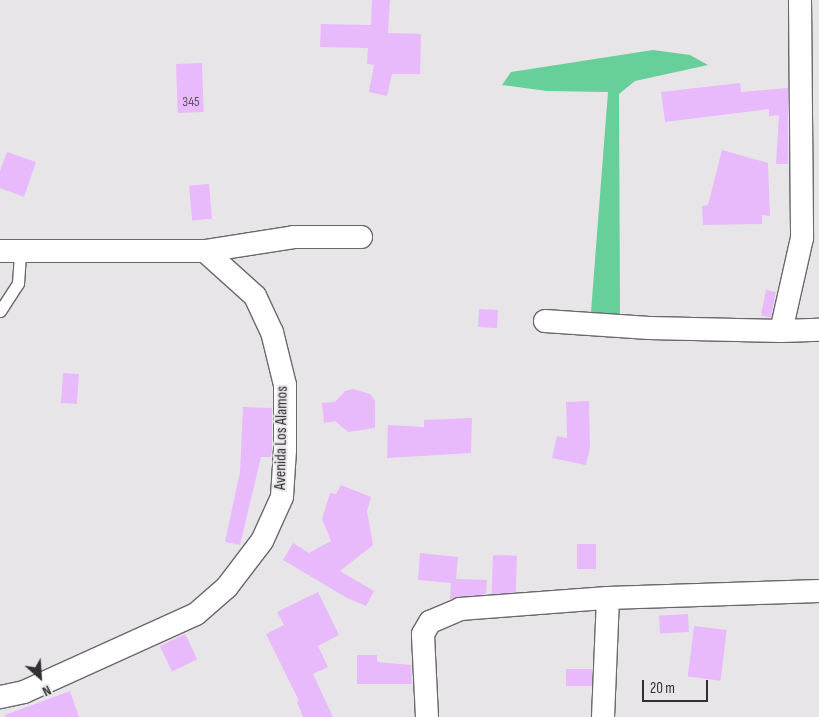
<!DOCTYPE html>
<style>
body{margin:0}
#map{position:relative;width:819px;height:717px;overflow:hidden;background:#e7e5e8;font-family:"Sofia Sans Condensed",sans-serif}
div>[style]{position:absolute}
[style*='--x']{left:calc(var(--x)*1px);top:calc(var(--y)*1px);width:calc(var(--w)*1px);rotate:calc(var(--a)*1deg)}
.forest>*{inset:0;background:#66cf9a}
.building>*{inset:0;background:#e8bafb;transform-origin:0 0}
.roads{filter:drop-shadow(1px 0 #6a686b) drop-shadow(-1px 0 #6a686b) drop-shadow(0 1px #6a686b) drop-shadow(0 -1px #6a686b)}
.service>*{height:11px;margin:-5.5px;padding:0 5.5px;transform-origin:5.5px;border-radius:5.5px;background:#fff}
.minor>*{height:22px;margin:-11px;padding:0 11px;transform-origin:11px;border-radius:11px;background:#fff}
span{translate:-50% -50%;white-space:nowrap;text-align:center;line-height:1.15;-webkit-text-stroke:4px #e7e5e8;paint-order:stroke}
.number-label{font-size:14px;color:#5e5264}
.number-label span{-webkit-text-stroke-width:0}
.street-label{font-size:16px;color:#302f31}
.north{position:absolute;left:15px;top:652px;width:50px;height:50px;-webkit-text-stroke:4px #e7e5e8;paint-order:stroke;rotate:154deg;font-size:14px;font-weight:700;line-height:20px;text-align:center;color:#302f31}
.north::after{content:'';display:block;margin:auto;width:18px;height:22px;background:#302f31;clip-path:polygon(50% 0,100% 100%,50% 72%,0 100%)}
.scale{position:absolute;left:642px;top:680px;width:66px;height:22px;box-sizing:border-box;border:2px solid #302f31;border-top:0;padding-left:6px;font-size:15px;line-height:18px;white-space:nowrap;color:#302f31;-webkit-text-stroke:4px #e7e5e8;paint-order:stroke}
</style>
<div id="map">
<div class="forest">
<i style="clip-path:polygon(653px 50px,690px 55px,708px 65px,635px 81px,619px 94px,620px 315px,591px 312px,608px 92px,547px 91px,502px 85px,511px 72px)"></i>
</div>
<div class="building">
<i style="clip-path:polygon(372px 0,390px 0,388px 33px,421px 34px,420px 74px,392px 74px,387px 96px,369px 92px,374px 65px,367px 64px,368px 48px,320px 47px,321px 24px,371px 25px)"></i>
<i style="left:202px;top:63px;width:49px;height:26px;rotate:88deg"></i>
<i style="clip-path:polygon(740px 83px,741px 92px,788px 88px,788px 164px,776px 164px,779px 115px,769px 116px,769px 109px,665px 122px,661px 92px)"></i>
<i style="clip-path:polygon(722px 150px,768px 163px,770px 216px,762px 215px,762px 224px,703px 225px,702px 206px,708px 205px)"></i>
<i style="clip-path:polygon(7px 152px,36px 162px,24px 197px,0 188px,0 171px)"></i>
<i style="left:209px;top:184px;width:35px;height:20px;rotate:85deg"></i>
<i style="left:766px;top:290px;width:10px;height:26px;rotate:11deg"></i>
<i style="left:479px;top:309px;width:19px;height:18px;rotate:3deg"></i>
<i style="left:63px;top:373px;width:16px;height:30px;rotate:4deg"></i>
<i style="clip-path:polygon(353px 389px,370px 394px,375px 401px,375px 428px,348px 432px,335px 421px,324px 423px,322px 403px,335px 402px,345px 391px)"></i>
<i style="clip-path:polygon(589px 401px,590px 448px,586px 465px,552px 458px,557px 436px,567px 438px,566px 402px)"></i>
<i style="clip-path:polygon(243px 407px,272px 408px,272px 450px,271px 457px,261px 457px,240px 545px,225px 542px,240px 472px)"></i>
<i style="clip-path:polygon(472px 418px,471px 453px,387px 458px,388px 425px,424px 427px,424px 420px)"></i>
<i style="clip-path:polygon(341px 485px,371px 497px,367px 511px,373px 545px,340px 571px,374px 591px,366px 606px,347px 598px,283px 560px,293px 543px,309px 553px,331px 541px,322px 519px,330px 493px,336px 494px)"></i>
<i style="left:577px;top:544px;width:19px;height:25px"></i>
<i style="clip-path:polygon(420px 553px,458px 557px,456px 579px,487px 580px,486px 594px,450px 599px,451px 583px,418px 580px)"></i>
<i style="left:493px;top:555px;width:24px;height:39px;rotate:2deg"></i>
<i style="clip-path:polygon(318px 592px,339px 635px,318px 646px,328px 667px,313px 674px,333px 717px,303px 717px,297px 702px,299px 701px,266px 634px,284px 625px,277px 612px)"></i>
<i style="left:688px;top:614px;width:18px;height:29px;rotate:87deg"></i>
<i style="left:694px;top:626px;width:33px;height:51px;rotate:7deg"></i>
<i style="left:185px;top:634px;width:28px;height:28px;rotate:64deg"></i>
<i style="clip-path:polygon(357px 655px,377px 655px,377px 662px,411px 665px,412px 684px,357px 684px)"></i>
<i style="left:566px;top:669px;width:26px;height:17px"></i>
<i style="clip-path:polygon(70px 691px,79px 717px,5px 717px,5px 715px)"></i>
</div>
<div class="roads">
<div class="service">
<i style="--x:0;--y:311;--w:33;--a:-57"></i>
<i style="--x:18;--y:283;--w:32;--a:-86"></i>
</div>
<div class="minor">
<i style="--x:800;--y:0;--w:238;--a:89.5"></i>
<i style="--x:802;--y:238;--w:95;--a:102.7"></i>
<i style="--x:781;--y:331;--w:38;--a:-2"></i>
<i style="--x:0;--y:251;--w:205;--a:0"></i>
<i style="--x:205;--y:251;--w:67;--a:42"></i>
<i style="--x:255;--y:296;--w:40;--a:65"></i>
<i style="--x:272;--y:332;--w:55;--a:76.2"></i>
<i style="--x:285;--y:385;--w:65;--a:90"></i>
<i style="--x:285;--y:450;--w:47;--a:93.7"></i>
<i style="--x:282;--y:497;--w:48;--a:114.4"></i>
<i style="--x:262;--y:541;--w:58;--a:127.3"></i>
<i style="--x:227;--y:587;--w:41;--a:138.9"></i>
<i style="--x:196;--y:614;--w:189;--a:155.6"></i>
<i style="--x:24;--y:692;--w:25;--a:168"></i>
<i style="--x:205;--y:251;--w:90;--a:-8.9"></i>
<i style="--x:294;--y:237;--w:67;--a:0"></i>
<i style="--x:545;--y:321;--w:104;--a:3.9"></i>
<i style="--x:649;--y:328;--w:132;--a:1.3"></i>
<i style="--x:427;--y:717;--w:83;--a:-92.8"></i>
<i style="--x:423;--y:634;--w:14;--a:-60"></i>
<i style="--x:430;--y:622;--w:33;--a:-23"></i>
<i style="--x:460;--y:609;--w:148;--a:-4.3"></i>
<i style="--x:608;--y:598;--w:211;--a:-1.9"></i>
<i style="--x:603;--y:717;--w:119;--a:-87.6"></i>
</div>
</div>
<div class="number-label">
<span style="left:191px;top:102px">345</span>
</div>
<div class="street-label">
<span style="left:282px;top:438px;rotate:-89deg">Avenida Los Alamos</span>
</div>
<div class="north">N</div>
<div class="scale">20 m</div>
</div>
